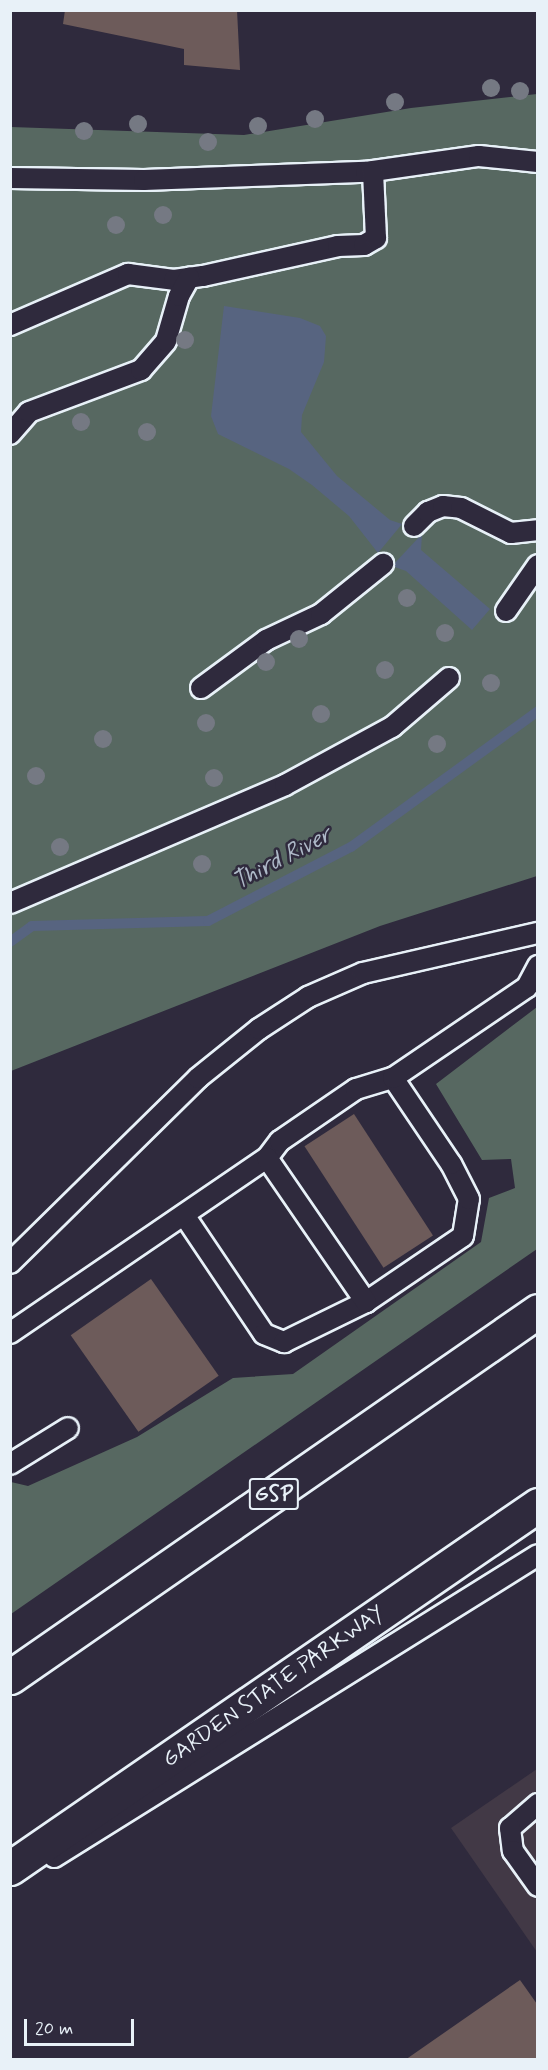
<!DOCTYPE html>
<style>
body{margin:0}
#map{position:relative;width:548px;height:2070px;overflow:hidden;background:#2f2a3d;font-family:Mynerve,sans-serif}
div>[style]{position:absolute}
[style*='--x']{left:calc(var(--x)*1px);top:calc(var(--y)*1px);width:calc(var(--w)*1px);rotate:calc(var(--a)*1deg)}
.built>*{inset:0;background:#423946}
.green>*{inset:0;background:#576861}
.water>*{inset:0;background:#576480}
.stream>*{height:10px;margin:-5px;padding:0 5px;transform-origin:5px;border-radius:5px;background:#576480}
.building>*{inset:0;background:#6d5b5a;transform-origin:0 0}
.roads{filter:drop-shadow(2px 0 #e8f1f8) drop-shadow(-2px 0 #e8f1f8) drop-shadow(0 2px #e8f1f8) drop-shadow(0 -2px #e8f1f8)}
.lane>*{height:20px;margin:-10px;padding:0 10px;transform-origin:10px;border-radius:10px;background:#2f2a3d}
.highway>*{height:33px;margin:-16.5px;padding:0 16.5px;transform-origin:16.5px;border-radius:16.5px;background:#2f2a3d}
.trees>*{width:18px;height:18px;margin:-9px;border-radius:50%;background:#757983}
span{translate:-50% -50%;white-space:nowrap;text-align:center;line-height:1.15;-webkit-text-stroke:5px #2f2a3d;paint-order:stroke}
.shield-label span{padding:2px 4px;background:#2f2a3d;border:2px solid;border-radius:4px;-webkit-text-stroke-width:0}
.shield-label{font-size:21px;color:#e8f1f8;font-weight:700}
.street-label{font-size:22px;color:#e8f1f8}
.water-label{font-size:24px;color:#aeb9c8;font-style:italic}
.frame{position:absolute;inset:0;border:12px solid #e8f1f8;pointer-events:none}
.scale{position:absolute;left:24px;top:2019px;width:110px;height:27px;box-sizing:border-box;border:3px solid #e8f1f8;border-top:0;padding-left:8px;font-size:18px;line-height:21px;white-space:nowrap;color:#e8f1f8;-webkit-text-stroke:4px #2f2a3d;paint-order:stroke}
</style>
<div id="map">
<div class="built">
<i style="clip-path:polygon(537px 1769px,537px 1952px,451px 1828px)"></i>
</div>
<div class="green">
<i style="clip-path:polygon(537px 94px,537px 876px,380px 926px,11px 1071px,11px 127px,244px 135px,411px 108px)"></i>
<i style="clip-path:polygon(537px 1007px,537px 1249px,11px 1614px,11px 1482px,28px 1486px,137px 1437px,233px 1378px,293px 1374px,481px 1242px,489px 1198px,515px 1188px,511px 1159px,482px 1160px,436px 1084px)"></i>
</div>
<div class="water">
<i style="clip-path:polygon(224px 306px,300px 318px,320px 326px,326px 336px,324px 362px,302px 415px,301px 432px,337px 476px,390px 520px,402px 524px,378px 553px,349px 516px,312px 485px,289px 469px,218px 434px,211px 416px)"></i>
<i style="clip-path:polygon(422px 534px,421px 550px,490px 609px,472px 630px,406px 571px,392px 566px)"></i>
</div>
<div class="stream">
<i style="--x:10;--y:942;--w:27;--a:-36"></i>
<i style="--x:32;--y:926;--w:176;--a:-1.6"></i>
<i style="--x:208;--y:921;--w:161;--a:-27.4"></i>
<i style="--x:351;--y:847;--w:231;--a:-36"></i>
</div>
<div class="building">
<i style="clip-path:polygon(65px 10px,237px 10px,240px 70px,184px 65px,184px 49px,63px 24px)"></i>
<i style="left:354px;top:1114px;width:145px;height:59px;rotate:57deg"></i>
<i style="left:151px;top:1279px;width:118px;height:98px;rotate:55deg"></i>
<i style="clip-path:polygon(520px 1980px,537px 2004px,537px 2060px,405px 2060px)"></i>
</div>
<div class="roads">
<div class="lane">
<i style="--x:10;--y:178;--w:134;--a:0.9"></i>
<i style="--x:144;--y:180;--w:222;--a:-2.1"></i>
<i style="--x:366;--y:172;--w:114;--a:-8.1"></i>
<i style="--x:479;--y:156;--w:59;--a:5.8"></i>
<i style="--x:10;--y:325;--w:129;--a:-23.4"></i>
<i style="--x:128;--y:274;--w:46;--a:7.4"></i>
<i style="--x:174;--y:280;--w:29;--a:-8"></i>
<i style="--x:203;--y:276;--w:138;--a:-12.5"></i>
<i style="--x:338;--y:246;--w:26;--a:-2"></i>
<i style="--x:364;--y:245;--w:14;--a:-30"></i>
<i style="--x:376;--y:238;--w:67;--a:-92.6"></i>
<i style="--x:10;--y:434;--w:29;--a:-49"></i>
<i style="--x:29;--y:412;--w:120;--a:-20.6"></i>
<i style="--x:141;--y:370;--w:38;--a:-49"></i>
<i style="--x:166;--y:341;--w:47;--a:-73.9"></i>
<i style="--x:179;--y:296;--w:21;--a:-61"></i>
<i style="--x:414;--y:526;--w:20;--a:-45"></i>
<i style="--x:428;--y:512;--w:16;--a:-22"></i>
<i style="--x:443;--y:506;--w:18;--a:6"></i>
<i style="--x:461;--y:508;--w:56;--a:26.6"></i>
<i style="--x:511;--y:533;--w:27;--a:-6"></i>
<i style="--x:506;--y:611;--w:56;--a:-55.2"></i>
<i style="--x:201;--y:688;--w:81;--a:-36.4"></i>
<i style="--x:266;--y:640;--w:61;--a:-25.3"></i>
<i style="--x:321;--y:614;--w:80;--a:-38.9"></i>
<i style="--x:10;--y:903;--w:299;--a:-23.2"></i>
<i style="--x:285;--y:785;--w:122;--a:-28.5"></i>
<i style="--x:392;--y:727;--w:75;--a:-40.7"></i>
<i style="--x:267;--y:1158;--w:21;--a:-53"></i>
<i style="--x:280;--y:1141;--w:92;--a:-34.4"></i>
<i style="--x:356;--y:1089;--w:39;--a:-17"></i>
<i style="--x:184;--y:1215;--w:143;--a:56.1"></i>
<i style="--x:264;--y:1334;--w:22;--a:22"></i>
<i style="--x:284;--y:1342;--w:91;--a:-26"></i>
<i style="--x:366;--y:1302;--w:117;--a:-34.2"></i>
<i style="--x:463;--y:1236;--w:37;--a:-81"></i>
<i style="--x:469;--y:1199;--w:39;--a:-117"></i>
<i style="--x:451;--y:1164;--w:104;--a:-124"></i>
<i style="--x:393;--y:1078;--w:162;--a:-34.2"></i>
<i style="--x:527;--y:987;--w:24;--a:-62"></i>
<i style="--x:10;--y:1263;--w:264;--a:-44.5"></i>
<i style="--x:198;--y:1078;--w:78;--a:-38.8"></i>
<i style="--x:259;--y:1029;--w:59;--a:-33.1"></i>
<i style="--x:308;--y:997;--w:60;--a:-23.6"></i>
<i style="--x:363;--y:973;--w:180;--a:-12.9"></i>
<i style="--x:10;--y:1333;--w:311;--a:-34.3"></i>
<i style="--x:267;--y:1158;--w:175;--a:55.5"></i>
<i style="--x:10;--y:1464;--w:68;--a:-31.8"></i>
<i style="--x:538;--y:1804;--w:37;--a:139"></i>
<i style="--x:510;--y:1828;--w:23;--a:83"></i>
<i style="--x:513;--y:1851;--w:43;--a:54.5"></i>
<i style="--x:54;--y:1857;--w:570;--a:-31.96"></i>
</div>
<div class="highway">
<i style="--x:10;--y:1677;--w:642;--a:-34.73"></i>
<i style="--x:10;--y:1868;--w:641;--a:-34.51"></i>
</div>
</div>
<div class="trees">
<i style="left:491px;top:88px"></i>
<i style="left:520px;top:91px"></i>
<i style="left:395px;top:102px"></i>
<i style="left:315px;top:119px"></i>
<i style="left:138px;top:124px"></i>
<i style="left:258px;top:126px"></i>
<i style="left:84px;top:131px"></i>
<i style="left:208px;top:142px"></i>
<i style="left:163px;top:215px"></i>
<i style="left:116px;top:225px"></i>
<i style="left:185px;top:340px"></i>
<i style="left:81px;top:422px"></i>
<i style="left:147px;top:432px"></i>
<i style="left:407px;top:598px"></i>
<i style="left:445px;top:633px"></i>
<i style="left:299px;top:639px"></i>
<i style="left:266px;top:662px"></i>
<i style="left:385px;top:670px"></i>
<i style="left:491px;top:683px"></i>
<i style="left:321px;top:714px"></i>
<i style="left:206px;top:723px"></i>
<i style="left:103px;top:739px"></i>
<i style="left:437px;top:744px"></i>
<i style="left:36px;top:776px"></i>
<i style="left:214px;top:778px"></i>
<i style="left:60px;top:847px"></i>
<i style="left:202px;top:864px"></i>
</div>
<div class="shield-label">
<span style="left:274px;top:1494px">GSP</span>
</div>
<div class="street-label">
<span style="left:274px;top:1687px;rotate:-35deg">GARDEN STATE PARKWAY</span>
</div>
<div class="water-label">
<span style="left:282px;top:859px;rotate:-28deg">Third River</span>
</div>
<div class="frame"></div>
<div class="scale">20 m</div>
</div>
